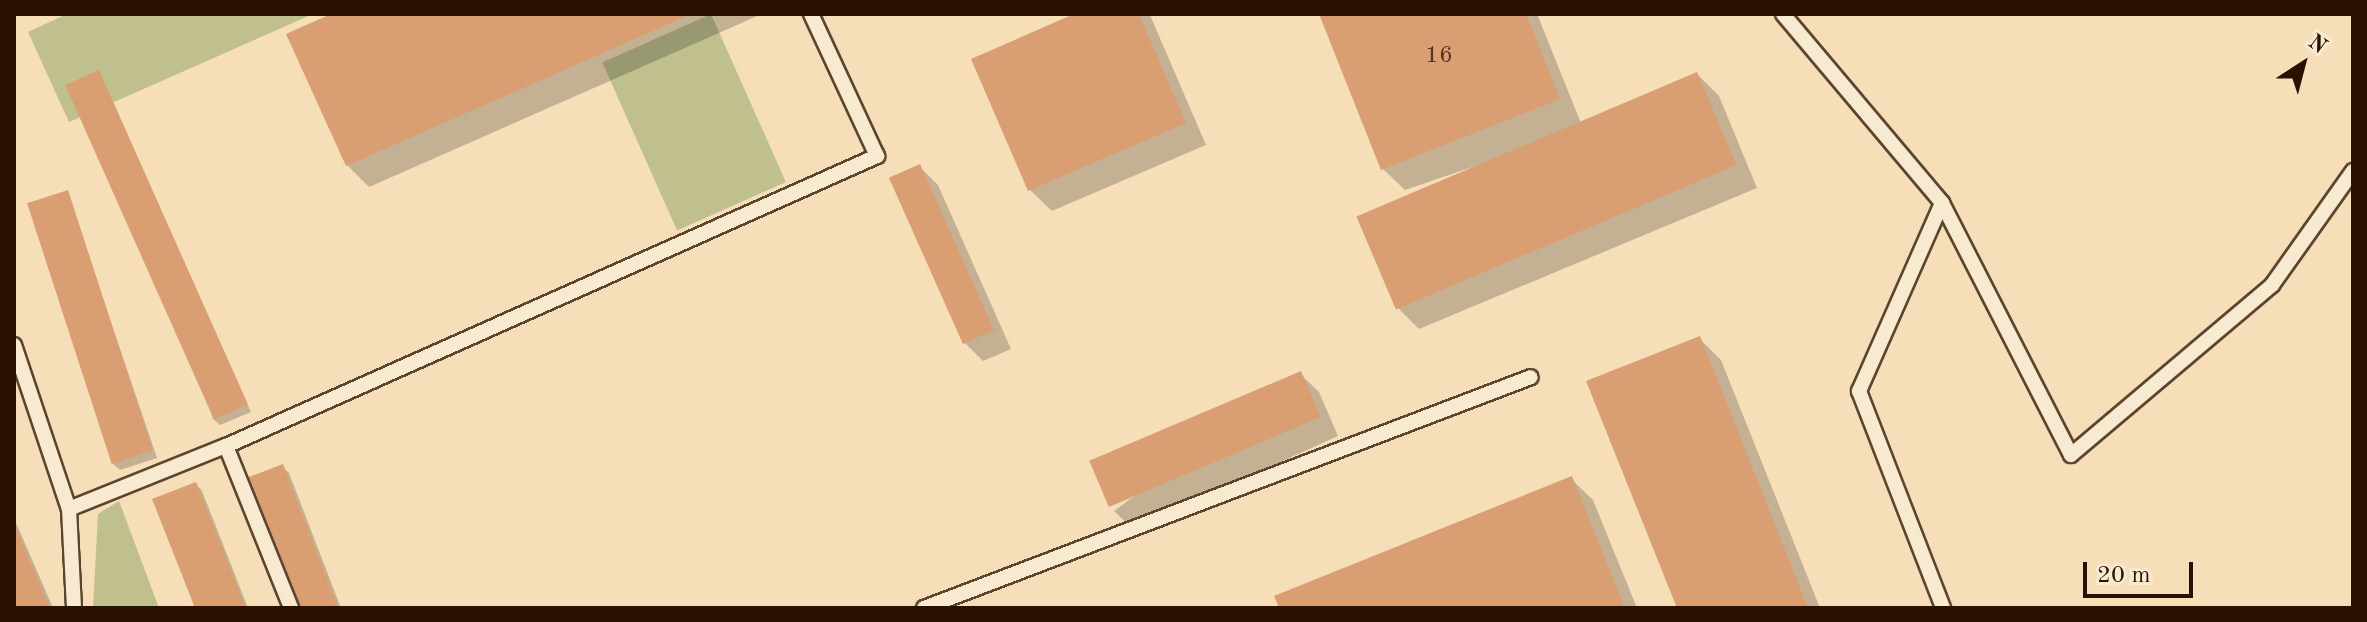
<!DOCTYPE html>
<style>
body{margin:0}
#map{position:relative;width:2367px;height:622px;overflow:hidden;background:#f5deb8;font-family:"Old Standard TT",serif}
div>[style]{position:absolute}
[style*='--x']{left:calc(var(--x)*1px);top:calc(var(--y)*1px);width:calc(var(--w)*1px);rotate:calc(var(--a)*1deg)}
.green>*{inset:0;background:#bfc08d;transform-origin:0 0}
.shadow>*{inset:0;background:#0003}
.building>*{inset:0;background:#da9e73;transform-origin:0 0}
.roads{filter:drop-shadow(2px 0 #5c442e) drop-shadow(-2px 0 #5c442e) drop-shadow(0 2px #5c442e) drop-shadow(0 -2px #5c442e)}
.lane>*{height:14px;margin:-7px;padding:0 7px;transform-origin:7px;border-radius:7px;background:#f8ead1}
span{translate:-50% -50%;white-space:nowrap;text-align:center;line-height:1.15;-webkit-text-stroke:6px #f8ead1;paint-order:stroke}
.number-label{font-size:24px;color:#55341d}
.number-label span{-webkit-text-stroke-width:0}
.frame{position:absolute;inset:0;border:16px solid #291000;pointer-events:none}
.north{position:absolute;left:2263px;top:24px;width:80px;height:80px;-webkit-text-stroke:6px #f8ead1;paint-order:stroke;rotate:36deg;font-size:22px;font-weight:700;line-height:32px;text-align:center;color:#291000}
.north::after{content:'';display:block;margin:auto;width:28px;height:36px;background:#291000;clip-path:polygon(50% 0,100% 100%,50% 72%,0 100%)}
.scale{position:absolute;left:2083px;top:562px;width:110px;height:36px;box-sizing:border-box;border:4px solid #291000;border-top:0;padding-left:10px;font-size:24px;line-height:28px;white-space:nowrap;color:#291000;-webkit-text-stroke:6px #f8ead1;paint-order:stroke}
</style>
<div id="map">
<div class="green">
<i style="clip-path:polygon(67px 14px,313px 14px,69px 122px,28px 32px)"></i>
<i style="left:711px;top:14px;width:184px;height:119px;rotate:66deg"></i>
<i style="clip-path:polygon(119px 501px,159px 608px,93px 608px,98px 514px)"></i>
</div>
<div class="shadow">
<i style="clip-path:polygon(336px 14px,762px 14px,369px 187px,347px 165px)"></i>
<i style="clip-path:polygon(1079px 14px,1150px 15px,1206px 145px,1052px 211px,1030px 190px)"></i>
<i style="clip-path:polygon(1321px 14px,1537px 14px,1581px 123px,1697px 74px,1719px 96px,1757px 188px,1419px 329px,1397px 307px,1487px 162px,1405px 190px,1383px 169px)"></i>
<i style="clip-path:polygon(99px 73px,251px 412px,220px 425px,213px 419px)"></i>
<i style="clip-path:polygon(920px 167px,938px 185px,1011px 349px,983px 361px,965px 343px)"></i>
<i style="clip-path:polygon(67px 192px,157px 458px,120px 470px,113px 464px)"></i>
<i style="clip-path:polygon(1699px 338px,1721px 360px,1820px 608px,1679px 608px)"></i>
<i style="clip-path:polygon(1300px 374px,1319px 392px,1338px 436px,1133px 529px,1114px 511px)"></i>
<i style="clip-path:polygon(283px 467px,289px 473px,341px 608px,297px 608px)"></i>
<i style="clip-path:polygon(1571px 479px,1593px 500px,1637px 608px,1282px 608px)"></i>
<i style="clip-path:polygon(196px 484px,202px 491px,248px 608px,197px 608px)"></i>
<i style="clip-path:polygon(14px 518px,53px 608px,14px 608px)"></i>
</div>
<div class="building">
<i style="clip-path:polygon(331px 14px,691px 14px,346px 166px,286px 34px)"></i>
<i style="clip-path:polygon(1074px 14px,1139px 14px,1186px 123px,1028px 191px,971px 59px)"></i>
<i style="clip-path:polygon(1319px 14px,1526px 14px,1560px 99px,1381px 170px)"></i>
<i style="left:99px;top:70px;width:366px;height:37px;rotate:66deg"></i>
<i style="left:1697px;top:72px;width:101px;height:370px;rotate:67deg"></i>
<i style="left:920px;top:164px;width:182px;height:34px;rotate:66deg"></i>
<i style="left:68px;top:190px;width:274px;height:43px;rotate:72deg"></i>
<i style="clip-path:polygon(1700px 336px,1808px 608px,1677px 608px,1586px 381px)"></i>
<i style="left:1301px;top:371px;width:50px;height:230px;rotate:67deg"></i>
<i style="left:283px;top:464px;width:154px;height:40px;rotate:69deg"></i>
<i style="clip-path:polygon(1572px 476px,1625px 608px,1279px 608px,1274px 596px)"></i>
<i style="clip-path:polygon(196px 482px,246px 608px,195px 608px,152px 499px)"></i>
<i style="clip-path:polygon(14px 523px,50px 608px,14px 608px)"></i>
</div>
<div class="roads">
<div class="lane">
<i style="--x:1783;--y:14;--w:247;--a:49.9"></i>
<i style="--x:1942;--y:203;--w:283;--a:62.9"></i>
<i style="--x:2071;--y:455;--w:263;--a:-40.2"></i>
<i style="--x:2272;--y:285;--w:140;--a:-54.6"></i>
<i style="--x:1942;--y:203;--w:206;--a:113.8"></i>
<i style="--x:1859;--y:391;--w:233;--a:68.8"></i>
<i style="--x:14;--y:345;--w:173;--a:71.5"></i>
<i style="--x:69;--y:509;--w:99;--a:87.1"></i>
<i style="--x:226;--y:446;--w:713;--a:-24.01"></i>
<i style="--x:877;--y:156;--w:157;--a:-114.9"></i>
<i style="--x:69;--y:509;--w:169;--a:-21.9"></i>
<i style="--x:226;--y:446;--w:175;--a:68.1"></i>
<i style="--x:924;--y:608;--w:649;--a:-20.83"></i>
</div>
</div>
<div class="number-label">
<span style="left:1439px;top:57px">16</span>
</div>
<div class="frame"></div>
<div class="north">N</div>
<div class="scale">20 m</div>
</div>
